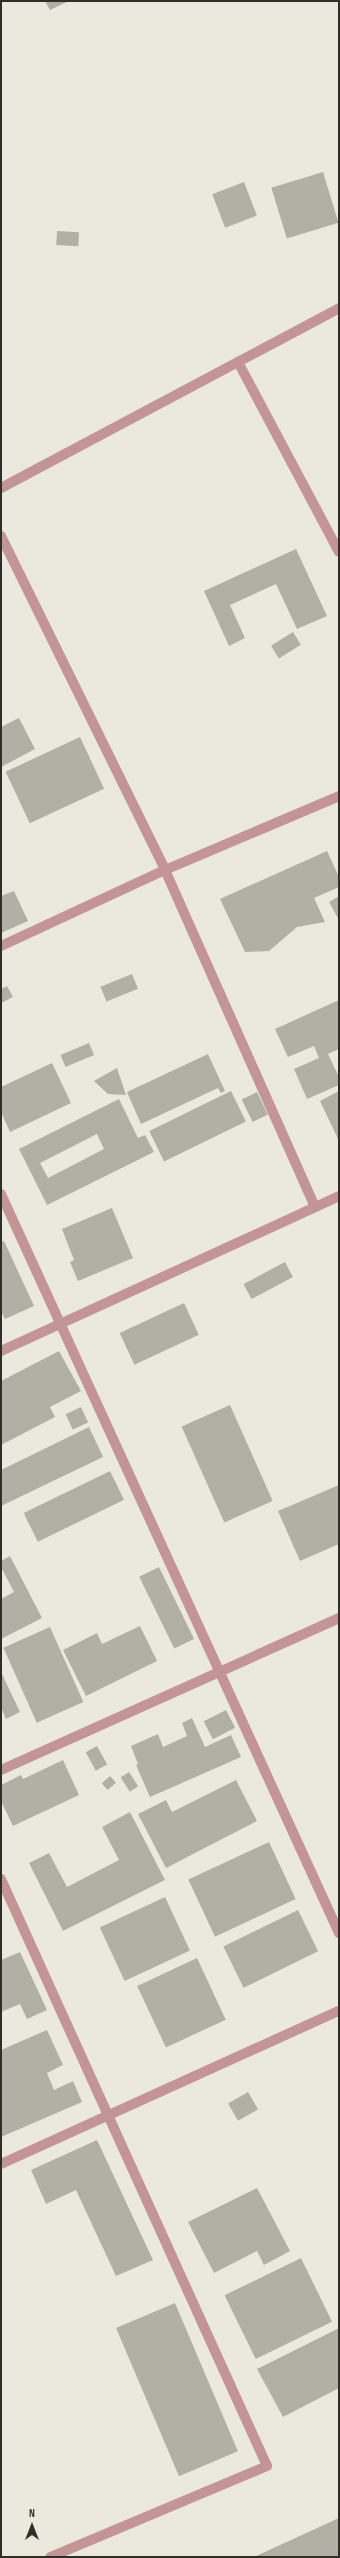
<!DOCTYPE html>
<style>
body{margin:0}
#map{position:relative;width:340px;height:2558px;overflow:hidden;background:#ebe9dd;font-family:"Sofia Sans Condensed",sans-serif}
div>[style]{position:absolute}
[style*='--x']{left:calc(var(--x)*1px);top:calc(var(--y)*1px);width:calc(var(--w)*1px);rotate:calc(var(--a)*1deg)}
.building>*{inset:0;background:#b2b0a5;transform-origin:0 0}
.minor>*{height:10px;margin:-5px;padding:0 5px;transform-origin:5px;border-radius:5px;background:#c39596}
span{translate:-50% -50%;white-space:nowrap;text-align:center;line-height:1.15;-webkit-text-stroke:3.5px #ebe9dd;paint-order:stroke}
.frame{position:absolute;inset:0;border:2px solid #2f2e29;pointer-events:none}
.north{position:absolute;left:12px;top:2506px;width:40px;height:40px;-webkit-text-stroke:3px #ebe9dd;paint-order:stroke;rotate:0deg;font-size:11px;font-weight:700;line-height:16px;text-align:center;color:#2f2e29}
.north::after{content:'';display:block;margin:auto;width:14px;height:18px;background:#2f2e29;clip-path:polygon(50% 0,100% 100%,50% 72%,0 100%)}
</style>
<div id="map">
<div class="building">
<i style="clip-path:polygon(45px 1px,69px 1px,50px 10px)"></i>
<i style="left:323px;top:172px;width:53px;height:54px;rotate:73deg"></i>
<i style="left:244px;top:182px;width:36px;height:34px;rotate:69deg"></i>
<i style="left:57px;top:231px;width:22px;height:14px;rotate:3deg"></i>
<i style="clip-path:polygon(296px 549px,327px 616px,297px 629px,276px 584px,230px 605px,245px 638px,229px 646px,204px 591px)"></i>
<i style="left:293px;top:632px;width:15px;height:26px;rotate:58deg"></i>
<i style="clip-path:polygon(19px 718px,35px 749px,1px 767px,1px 727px)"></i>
<i style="left:80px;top:737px;width:57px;height:82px;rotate:65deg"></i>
<i style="clip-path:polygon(327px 851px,339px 877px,339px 887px,314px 898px,325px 922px,297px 927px,269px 951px,245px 952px,220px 899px)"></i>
<i style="clip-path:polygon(14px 891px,28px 921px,1px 933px,1px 896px)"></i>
<i style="clip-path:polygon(339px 896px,339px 920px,329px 902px)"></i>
<i style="left:132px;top:974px;width:16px;height:34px;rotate:68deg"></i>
<i style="clip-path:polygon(7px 986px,13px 997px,1px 1003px,1px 989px)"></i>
<i style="clip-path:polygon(339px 1000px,339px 1049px,328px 1054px,339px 1077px,339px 1085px,307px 1099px,294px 1069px,319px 1058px,314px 1046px,288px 1057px,275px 1029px)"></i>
<i style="left:89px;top:1043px;width:13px;height:31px;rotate:67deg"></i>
<i style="clip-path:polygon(208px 1054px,225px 1091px,221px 1093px,218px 1088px,141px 1124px,127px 1092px)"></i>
<i style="clip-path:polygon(52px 1063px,71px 1103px,10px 1132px,1px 1112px,1px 1087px)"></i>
<i style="clip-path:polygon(117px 1068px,126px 1095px,108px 1094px,94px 1081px)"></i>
<i style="left:231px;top:1091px;width:34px;height:91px;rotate:64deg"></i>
<i style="clip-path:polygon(339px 1091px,339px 1141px,320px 1101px)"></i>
<i style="left:257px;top:1092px;width:25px;height:17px;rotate:64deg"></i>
<i style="clip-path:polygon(evenodd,119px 1099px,138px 1138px,145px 1135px,154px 1152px,47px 1205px,19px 1149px,119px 1099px,97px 1134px,104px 1149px,48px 1178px,40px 1163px,97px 1134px)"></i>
<i style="clip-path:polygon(112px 1208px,133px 1258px,78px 1281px,70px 1262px,74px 1260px,62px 1229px)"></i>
<i style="clip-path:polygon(4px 1241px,34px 1306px,5px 1319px,1px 1311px,1px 1242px)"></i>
<i style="left:285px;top:1262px;width:17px;height:47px;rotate:62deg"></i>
<i style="left:184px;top:1303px;width:35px;height:71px;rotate:65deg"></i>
<i style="clip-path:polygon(59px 1351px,81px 1391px,50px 1407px,55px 1417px,1px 1445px,1px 1381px)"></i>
<i style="left:230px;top:1405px;width:105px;height:53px;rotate:66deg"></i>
<i style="left:81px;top:1407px;width:17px;height:17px;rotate:65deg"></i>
<i style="clip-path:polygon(89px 1427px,103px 1457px,1px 1506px,1px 1470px)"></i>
<i style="left:110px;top:1471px;width:32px;height:96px;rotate:64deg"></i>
<i style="clip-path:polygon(339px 1485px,339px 1544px,300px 1561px,278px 1511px)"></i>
<i style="clip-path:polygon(10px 1556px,42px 1618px,1px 1639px,1px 1599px,14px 1592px,1px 1567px,1px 1561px)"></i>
<i style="left:159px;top:1567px;width:80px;height:22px;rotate:64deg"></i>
<i style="clip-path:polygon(140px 1626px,157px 1661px,86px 1696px,63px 1650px,97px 1633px,102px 1644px)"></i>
<i style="left:50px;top:1627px;width:82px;height:51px;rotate:66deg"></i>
<i style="clip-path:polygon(1px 1672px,20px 1712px,6px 1719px,1px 1707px)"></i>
<i style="left:226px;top:1710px;width:20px;height:25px;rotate:63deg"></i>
<i style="clip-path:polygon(192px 1718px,205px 1747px,231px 1735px,241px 1757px,150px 1797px,136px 1765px,138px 1764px,131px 1746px,158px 1734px,163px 1747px,187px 1736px,182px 1723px)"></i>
<i style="left:97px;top:1746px;width:21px;height:13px;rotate:61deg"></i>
<i style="clip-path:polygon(63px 1760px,79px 1795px,13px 1826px,1px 1801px,1px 1785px,21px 1775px,23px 1779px)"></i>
<i style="left:129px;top:1772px;width:17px;height:10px;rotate:57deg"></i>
<i style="left:110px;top:1776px;width:9px;height:11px;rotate:49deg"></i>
<i style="clip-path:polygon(236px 1780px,257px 1821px,166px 1868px,138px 1814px,166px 1800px,172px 1812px)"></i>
<i style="clip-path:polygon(130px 1812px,165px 1880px,63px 1931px,29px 1863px,49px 1853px,67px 1887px,119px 1860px,102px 1827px)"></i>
<i style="left:269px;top:1842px;width:63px;height:89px;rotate:65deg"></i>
<i style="left:165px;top:1897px;width:59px;height:72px;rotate:65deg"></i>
<i style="left:298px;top:1910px;width:46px;height:83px;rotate:64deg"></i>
<i style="clip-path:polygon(20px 1952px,47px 2010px,27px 2019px,20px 2004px,1px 2012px,1px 1960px)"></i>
<i style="left:197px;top:1958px;width:68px;height:66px;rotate:65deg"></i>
<i style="clip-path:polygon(47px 2030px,63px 2065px,47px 2073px,54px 2090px,73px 2081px,82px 2102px,1px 2137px,1px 2050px)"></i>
<i style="left:248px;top:2092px;width:20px;height:23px;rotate:60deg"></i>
<i style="clip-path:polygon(97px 2140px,153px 2260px,116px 2276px,76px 2190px,46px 2204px,31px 2170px)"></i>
<i style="clip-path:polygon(257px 2188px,290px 2251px,264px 2265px,257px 2251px,214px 2273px,188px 2222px)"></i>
<i style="left:301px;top:2258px;width:71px;height:85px;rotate:64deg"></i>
<i style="left:175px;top:2303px;width:161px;height:64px;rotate:67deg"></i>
<i style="clip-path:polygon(339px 2328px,339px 2388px,283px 2417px,257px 2369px)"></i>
<i style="clip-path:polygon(339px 2518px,339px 2557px,254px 2557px)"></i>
</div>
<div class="minor">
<i style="--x:238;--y:362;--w:215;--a:62"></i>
<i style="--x:1;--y:488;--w:383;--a:-28"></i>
<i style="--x:1;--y:536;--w:372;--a:63.8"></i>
<i style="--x:165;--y:870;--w:369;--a:66"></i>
<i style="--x:1;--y:946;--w:181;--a:-24.9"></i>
<i style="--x:165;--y:870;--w:189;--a:-23"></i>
<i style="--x:1;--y:1194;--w:813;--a:65.42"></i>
<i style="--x:1;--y:1351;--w:372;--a:-24.6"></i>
<i style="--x:1;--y:1770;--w:371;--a:-24.2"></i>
<i style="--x:1;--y:1879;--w:644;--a:65.62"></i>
<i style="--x:267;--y:2466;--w:235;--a:157.2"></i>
<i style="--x:1;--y:2164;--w:371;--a:-24.4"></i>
</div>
<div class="frame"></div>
<div class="north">N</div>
</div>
